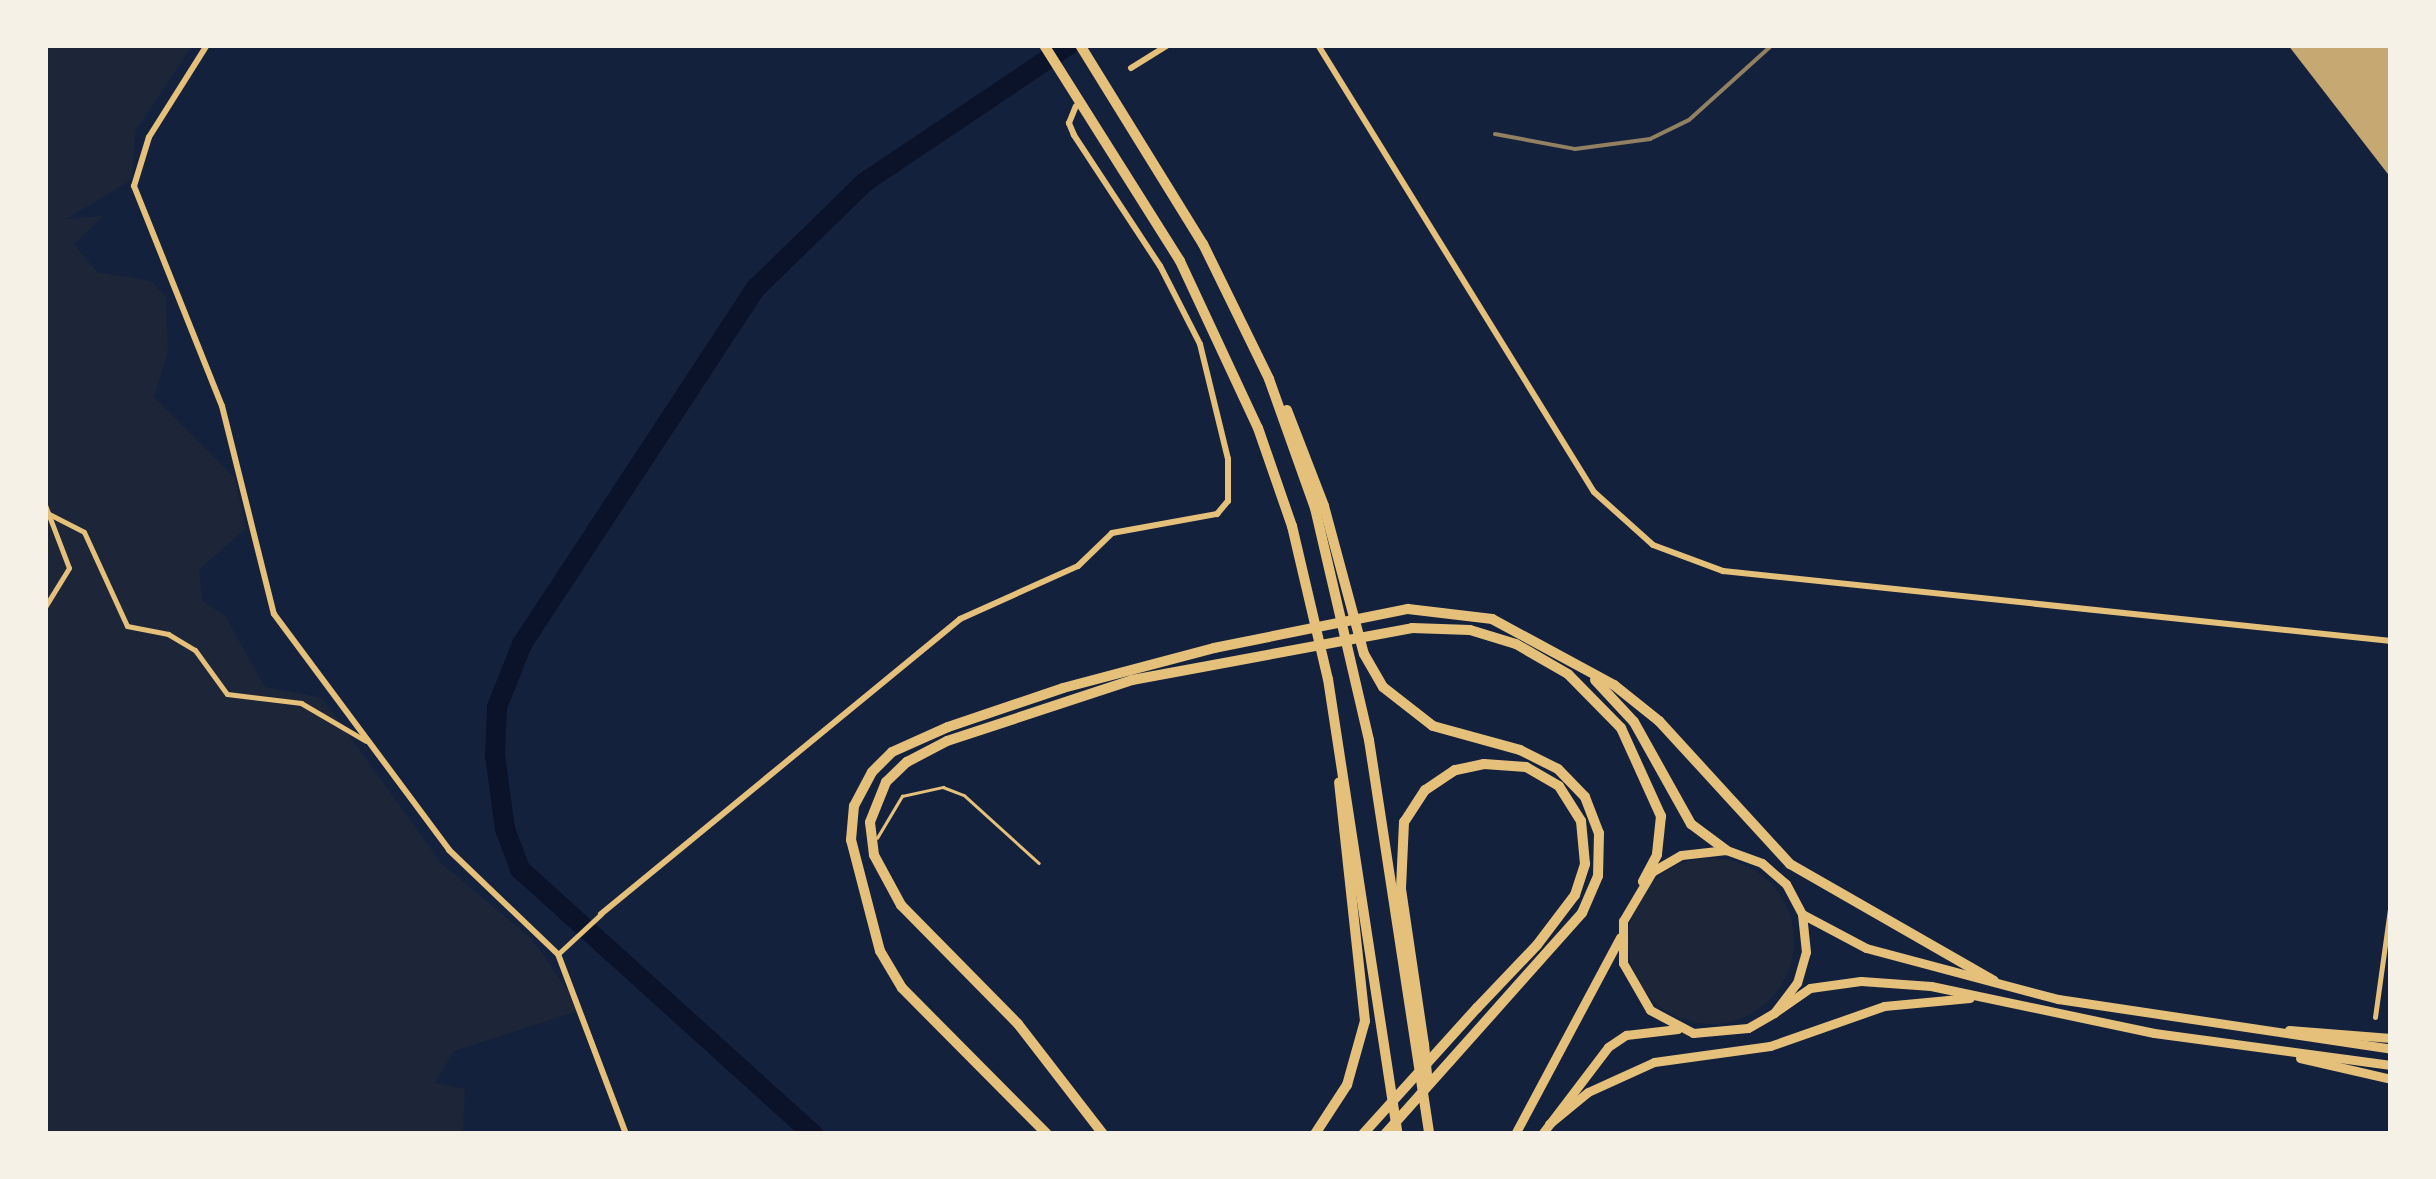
<!DOCTYPE html>
<style>
body{margin:0}
#map{position:relative;width:2436px;height:1179px;overflow:hidden;background:#14213d;font-family:"DM Sans",sans-serif}
div>[style]{position:absolute}
[style*='--x']{left:calc(var(--x)*1px);top:calc(var(--y)*1px);width:calc(var(--w)*1px);rotate:calc(var(--a)*1deg)}
.green>*{inset:0;background:#1d2539}
.round{border-radius:50%}
.river>*{height:20px;margin:-10px;padding:0 10px;transform-origin:10px;border-radius:10px;background:#0b132b}
.building>*{inset:0;background:#c6a872}
.service>*{height:2.5px;margin:-1.25px;padding:0 1.25px;transform-origin:1.25px;border-radius:1.25px;background:#e5c07b}
.minor>*{height:5px;margin:-2.5px;padding:0 2.5px;transform-origin:2.5px;border-radius:2.5px;background:#e5c07b}
.tertiary>*{height:6px;margin:-3px;padding:0 3px;transform-origin:3px;border-radius:3px;background:#e5c07b}
.trunk>*{height:9px;margin:-4.5px;padding:0 4.5px;transform-origin:4.5px;border-radius:4.5px;background:#e5c07b}
.motorway>*{height:10px;margin:-5px;padding:0 5px;transform-origin:5px;border-radius:5px;background:#e5c07b}
.rail>*{height:4px;margin:-2px;padding:0 2px;transform-origin:2px;border-radius:2px;background:#918062}
span{translate:-50% -50%;white-space:nowrap;text-align:center;line-height:1.15;-webkit-text-stroke:10px #f6f1e7;paint-order:stroke}
.frame{position:absolute;inset:0;border:48px solid #f6f1e7;pointer-events:none}
</style>
<div id="map">
<div class="green">
<i style="clip-path:polygon(45px 45px,193px 45px,136px 130px,131px 180px,66px 219px,103px 216px,74px 244px,97px 272px,151px 281px,166px 297px,168px 352px,154px 397px,235px 478px,246px 528px,199px 570px,202px 600px,225px 616px,265px 687px,322px 698px,441px 863px,532px 939px,581px 1010px,454px 1051px,435px 1083px,465px 1089px,463px 1132px,45px 1134px)"></i>
<i class="round" style="left:1628px;top:858px;width:166px;height:166px"></i>
</div>
<div class="river">
<i style="--x:813;--y:1134;--w:395;--a:-137.9"></i>
<i style="--x:520;--y:869;--w:43;--a:-110.6"></i>
<i style="--x:505;--y:829;--w:75;--a:-97.7"></i>
<i style="--x:495;--y:755;--w:48;--a:-87.6"></i>
<i style="--x:497;--y:707;--w:68;--a:-68.4"></i>
<i style="--x:522;--y:644;--w:426;--a:-56.7"></i>
<i style="--x:756;--y:288;--w:152;--a:-44.2"></i>
<i style="--x:865;--y:182;--w:246;--a:-33.9"></i>
</div>
<div class="building">
<i style="clip-path:polygon(2288px 45px,2391px 45px,2391px 178px)"></i>
</div>
<div class="service">
<i style="--x:877;--y:838;--w:49;--a:-59.2"></i>
<i style="--x:902;--y:796;--w:42;--a:-12.4"></i>
<i style="--x:943;--y:787;--w:22;--a:21"></i>
<i style="--x:964;--y:795;--w:101;--a:42.2"></i>
</div>
<div class="minor">
<i style="--x:45;--y:505;--w:67;--a:69.1"></i>
<i style="--x:69;--y:568;--w:46;--a:121.6"></i>
<i style="--x:49;--y:514;--w:39;--a:27"></i>
<i style="--x:84;--y:532;--w:103;--a:65.4"></i>
<i style="--x:127;--y:626;--w:42;--a:11"></i>
<i style="--x:168;--y:634;--w:31;--a:31"></i>
<i style="--x:195;--y:650;--w:54;--a:54"></i>
<i style="--x:227;--y:694;--w:75;--a:6.9"></i>
<i style="--x:301;--y:703;--w:75;--a:30.3"></i>
<i style="--x:558;--y:954;--w:59;--a:-42.9"></i>
<i style="--x:2375;--y:1017;--w:117;--a:-82.1"></i>
</div>
<div class="tertiary">
<i style="--x:207;--y:45;--w:109;--a:122.2"></i>
<i style="--x:149;--y:137;--w:51;--a:107"></i>
<i style="--x:134;--y:186;--w:237;--a:68.2"></i>
<i style="--x:222;--y:406;--w:214;--a:76"></i>
<i style="--x:274;--y:614;--w:294;--a:53.4"></i>
<i style="--x:449;--y:850;--w:151;--a:43.7"></i>
<i style="--x:558;--y:954;--w:192;--a:69.3"></i>
<i style="--x:1318;--y:45;--w:525;--a:58.31"></i>
<i style="--x:1594;--y:492;--w:79;--a:41.9"></i>
<i style="--x:1653;--y:545;--w:75;--a:20.4"></i>
<i style="--x:1723;--y:571;--w:672;--a:5.98"></i>
<i style="--x:1131;--y:68;--w:44;--a:-31.9"></i>
<i style="--x:601;--y:914;--w:465;--a:-39.4"></i>
<i style="--x:960;--y:619;--w:129;--a:-24.2"></i>
<i style="--x:1078;--y:566;--w:47;--a:-44.1"></i>
<i style="--x:1112;--y:533;--w:107;--a:-10.3"></i>
<i style="--x:1217;--y:514;--w:17;--a:-50"></i>
<i style="--x:1228;--y:501;--w:42;--a:-90"></i>
<i style="--x:1228;--y:459;--w:118;--a:-103.7"></i>
<i style="--x:1200;--y:344;--w:88;--a:-117.1"></i>
<i style="--x:1160;--y:266;--w:157;--a:-123.3"></i>
<i style="--x:1074;--y:135;--w:13;--a:-113"></i>
<i style="--x:1069;--y:123;--w:18;--a:-68"></i>
</div>
<div class="trunk">
<i style="--x:1802;--y:914;--w:72;--a:28"></i>
<i style="--x:1866;--y:948;--w:199;--a:14.9"></i>
<i style="--x:2058;--y:999;--w:337;--a:8.5"></i>
<i style="--x:1774;--y:1013;--w:38;--a:-53"></i>
<i style="--x:1797;--y:983;--w:32;--a:-74"></i>
<i style="--x:1806;--y:952;--w:38;--a:-96"></i>
<i style="--x:1802;--y:914;--w:34;--a:-118"></i>
<i style="--x:1786;--y:884;--w:32;--a:-139"></i>
<i style="--x:1762;--y:863;--w:38;--a:-160"></i>
<i style="--x:1726;--y:850;--w:45;--a:173.7"></i>
<i style="--x:1681;--y:855;--w:34;--a:150"></i>
<i style="--x:1652;--y:872;--w:57;--a:120.6"></i>
<i style="--x:1623;--y:921;--w:42;--a:90"></i>
<i style="--x:1623;--y:963;--w:54;--a:60.1"></i>
<i style="--x:1650;--y:1010;--w:49;--a:28.1"></i>
<i style="--x:1693;--y:1033;--w:55;--a:-5.2"></i>
<i style="--x:1748;--y:1028;--w:30;--a:-30"></i>
<i style="--x:1774;--y:1013;--w:44;--a:-34.8"></i>
<i style="--x:1810;--y:988;--w:51;--a:-7.8"></i>
<i style="--x:1861;--y:981;--w:70;--a:4.1"></i>
<i style="--x:1931;--y:986;--w:228;--a:11.9"></i>
<i style="--x:2154;--y:1033;--w:239;--a:7.7"></i>
<i style="--x:2289;--y:1030;--w:102;--a:4.5"></i>
<i style="--x:2300;--y:1058;--w:93;--a:13"></i>
<i style="--x:1549;--y:1124;--w:50;--a:-39.4"></i>
<i style="--x:1588;--y:1092;--w:72;--a:-24.4"></i>
<i style="--x:1654;--y:1062;--w:117;--a:-7.9"></i>
<i style="--x:1770;--y:1046;--w:121;--a:-19.3"></i>
<i style="--x:1884;--y:1006;--w:86;--a:-5.3"></i>
<i style="--x:1515;--y:1134;--w:223;--a:-61.9"></i>
<i style="--x:1542;--y:1134;--w:109;--a:-52.8"></i>
<i style="--x:1608;--y:1047;--w:22;--a:-34"></i>
<i style="--x:1626;--y:1035;--w:52;--a:-6.6"></i>
</div>
<div class="motorway">
<i style="--x:1044;--y:45;--w:255;--a:57.8"></i>
<i style="--x:1180;--y:261;--w:184;--a:65"></i>
<i style="--x:1258;--y:428;--w:104;--a:70.9"></i>
<i style="--x:1292;--y:526;--w:157;--a:76.8"></i>
<i style="--x:1328;--y:679;--w:460;--a:81.3"></i>
<i style="--x:1080;--y:45;--w:234;--a:58.3"></i>
<i style="--x:1203;--y:244;--w:150;--a:63.9"></i>
<i style="--x:1269;--y:379;--w:137;--a:70.4"></i>
<i style="--x:1315;--y:508;--w:238;--a:76.9"></i>
<i style="--x:1369;--y:740;--w:399;--a:81.3"></i>
<i style="--x:1287;--y:410;--w:103;--a:68.9"></i>
<i style="--x:1324;--y:506;--w:153;--a:74.9"></i>
<i style="--x:1364;--y:654;--w:38;--a:60"></i>
<i style="--x:1383;--y:687;--w:63;--a:38"></i>
<i style="--x:1433;--y:726;--w:90;--a:15.4"></i>
<i style="--x:1520;--y:750;--w:42;--a:26.6"></i>
<i style="--x:1558;--y:769;--w:39;--a:46"></i>
<i style="--x:1585;--y:797;--w:39;--a:69"></i>
<i style="--x:1599;--y:833;--w:43;--a:91.3"></i>
<i style="--x:1598;--y:876;--w:40;--a:113.4"></i>
<i style="--x:1582;--y:913;--w:296;--a:131.7"></i>
<i style="--x:1595;--y:680;--w:57;--a:47.1"></i>
<i style="--x:1634;--y:722;--w:117;--a:60.8"></i>
<i style="--x:1691;--y:824;--w:44;--a:36.6"></i>
<i style="--x:1047;--y:1134;--w:206;--a:-134.8"></i>
<i style="--x:902;--y:988;--w:43;--a:-120.7"></i>
<i style="--x:880;--y:951;--w:115;--a:-104.6"></i>
<i style="--x:851;--y:840;--w:34;--a:-85"></i>
<i style="--x:854;--y:806;--w:38;--a:-62"></i>
<i style="--x:872;--y:772;--w:28;--a:-45"></i>
<i style="--x:892;--y:752;--w:61;--a:-24.1"></i>
<i style="--x:948;--y:727;--w:121;--a:-18.7"></i>
<i style="--x:1063;--y:688;--w:156;--a:-14.8"></i>
<i style="--x:1214;--y:648;--w:198;--a:-11.4"></i>
<i style="--x:1408;--y:609;--w:85;--a:6.8"></i>
<i style="--x:1492;--y:619;--w:139;--a:28.4"></i>
<i style="--x:1614;--y:685;--w:58;--a:38.7"></i>
<i style="--x:1659;--y:721;--w:194;--a:47.5"></i>
<i style="--x:1790;--y:864;--w:235;--a:29.8"></i>
<i style="--x:1103;--y:1134;--w:139;--a:-127.7"></i>
<i style="--x:1018;--y:1024;--w:167;--a:-134.5"></i>
<i style="--x:901;--y:905;--w:57;--a:-118.4"></i>
<i style="--x:874;--y:855;--w:33;--a:-97"></i>
<i style="--x:870;--y:822;--w:43;--a:-68.2"></i>
<i style="--x:886;--y:782;--w:29;--a:-44"></i>
<i style="--x:907;--y:762;--w:45;--a:-27.7"></i>
<i style="--x:947;--y:741;--w:195;--a:-18.2"></i>
<i style="--x:1132;--y:680;--w:285;--a:-10.5"></i>
<i style="--x:1412;--y:628;--w:58;--a:2"></i>
<i style="--x:1470;--y:630;--w:48;--a:16.9"></i>
<i style="--x:1516;--y:644;--w:60;--a:30"></i>
<i style="--x:1568;--y:674;--w:76;--a:45.5"></i>
<i style="--x:1621;--y:728;--w:97;--a:65.6"></i>
<i style="--x:1661;--y:816;--w:39;--a:96"></i>
<i style="--x:1657;--y:855;--w:30;--a:118"></i>
<i style="--x:1315;--y:1134;--w:59;--a:-56.9"></i>
<i style="--x:1347;--y:1085;--w:66;--a:-74.3"></i>
<i style="--x:1365;--y:1021;--w:240;--a:-96.2"></i>
<i style="--x:1363;--y:1134;--w:170;--a:-47.9"></i>
<i style="--x:1477;--y:1008;--w:87;--a:-46.4"></i>
<i style="--x:1537;--y:945;--w:63;--a:-52.8"></i>
<i style="--x:1575;--y:895;--w:33;--a:-72"></i>
<i style="--x:1585;--y:864;--w:43;--a:-95.3"></i>
<i style="--x:1581;--y:821;--w:41;--a:-122.2"></i>
<i style="--x:1559;--y:786;--w:38;--a:-150"></i>
<i style="--x:1526;--y:767;--w:42;--a:-175.9"></i>
<i style="--x:1484;--y:764;--w:30;--a:168"></i>
<i style="--x:1455;--y:770;--w:36;--a:146"></i>
<i style="--x:1425;--y:790;--w:38;--a:123"></i>
<i style="--x:1404;--y:822;--w:67;--a:92.6"></i>
<i style="--x:1401;--y:889;--w:157;--a:81.6"></i>
<i style="--x:1424;--y:1044;--w:41;--a:84.4"></i>
</div>
<div class="rail">
<i style="--x:1495;--y:134;--w:81;--a:10.6"></i>
<i style="--x:1575;--y:149;--w:76;--a:-7.6"></i>
<i style="--x:1650;--y:139;--w:43;--a:-26"></i>
<i style="--x:1689;--y:120;--w:112;--a:-42.1"></i>
</div>
<div class="frame"></div>
</div>
